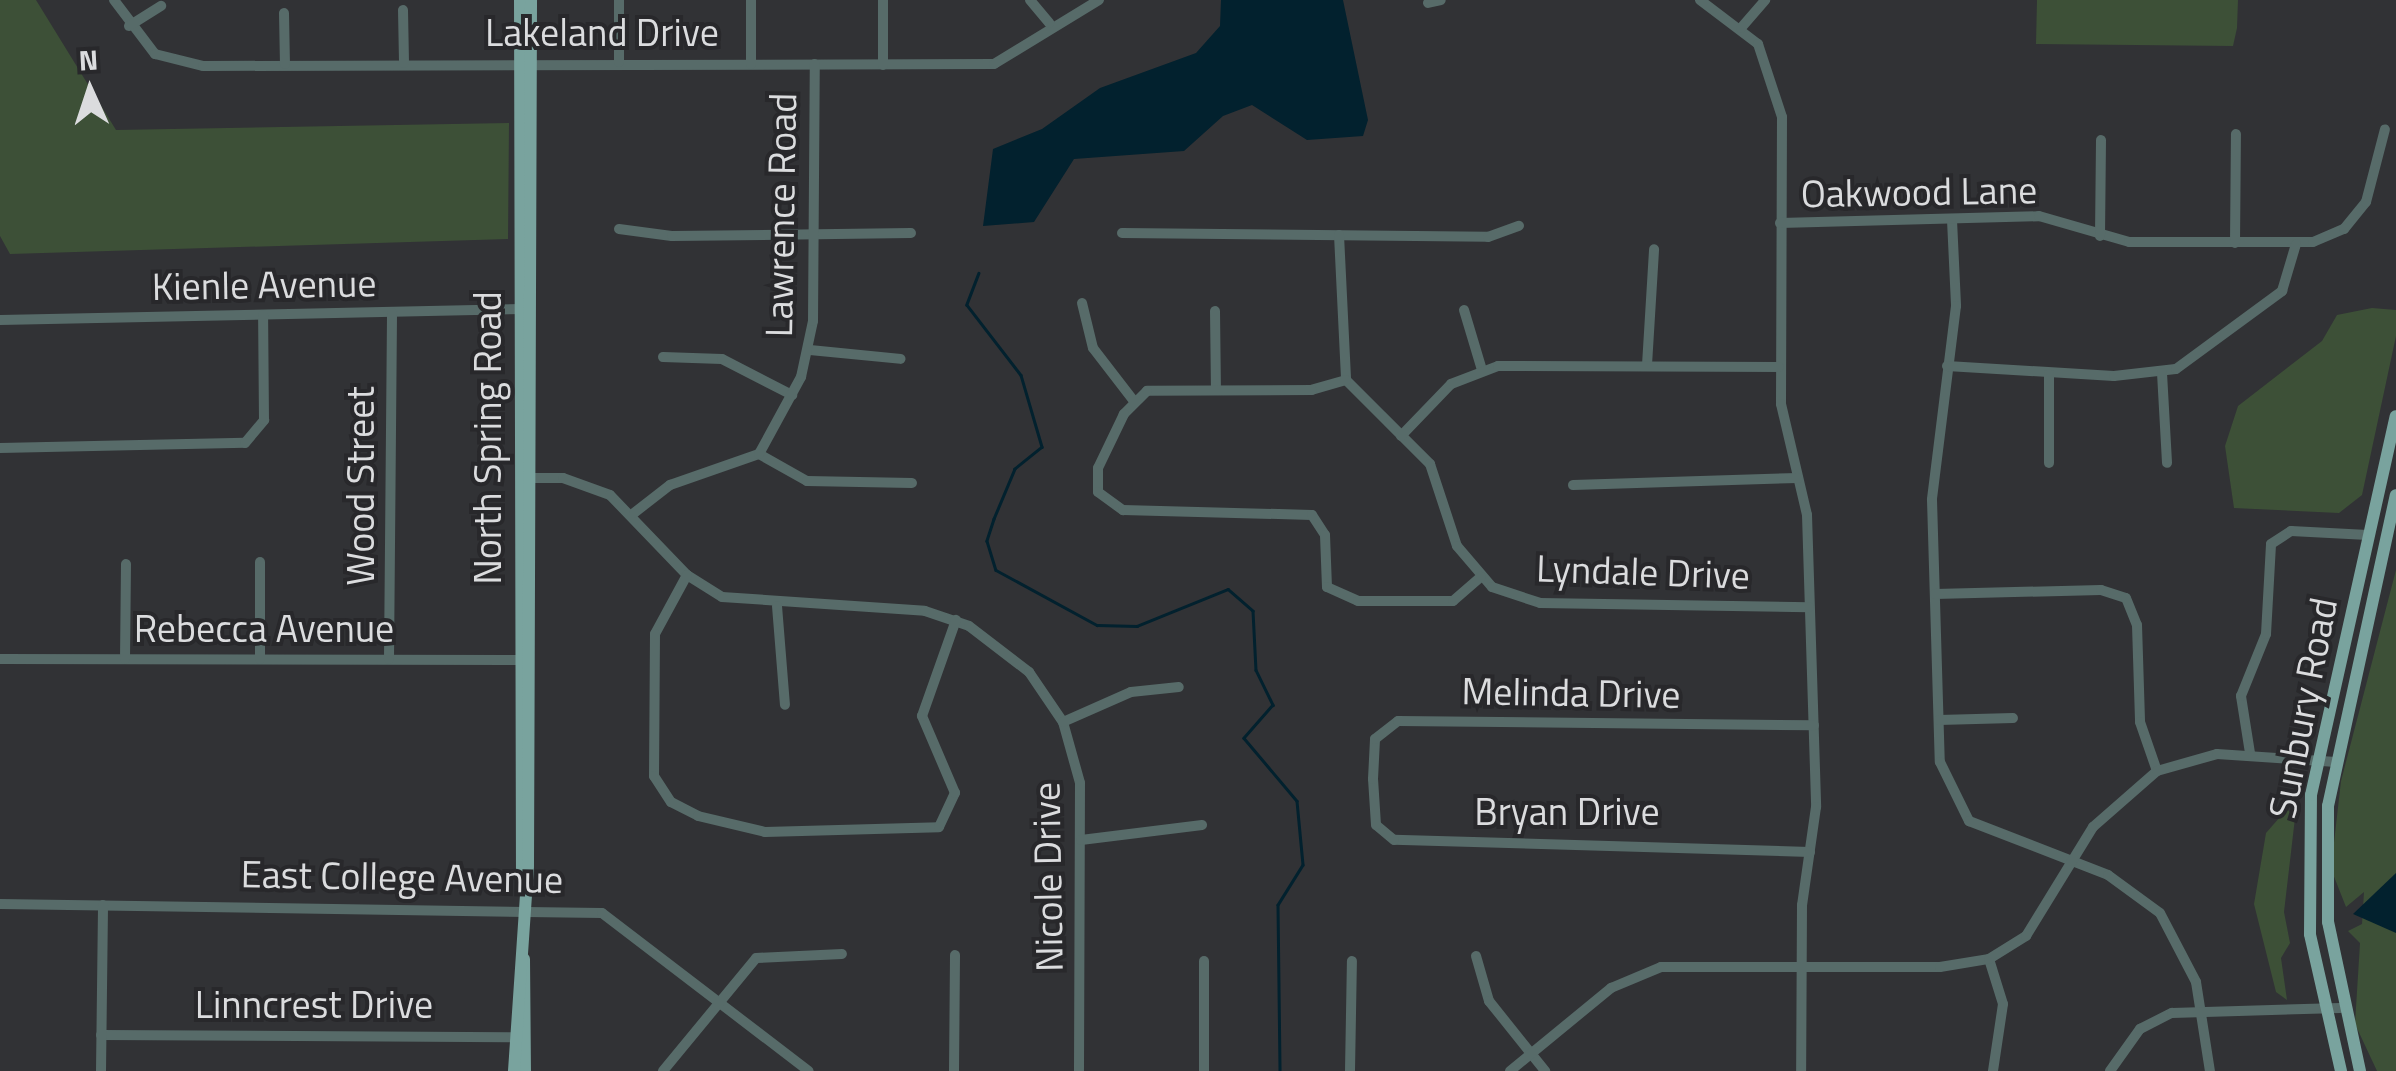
<!DOCTYPE html>
<style>
body{margin:0}
#map{position:relative;width:2396px;height:1071px;overflow:hidden;background:#313235;font-family:"Titillium Web",sans-serif}
div>[style]{position:absolute}
[style*='--x']{left:calc(var(--x)*1px);top:calc(var(--y)*1px);width:calc(var(--w)*1px);rotate:calc(var(--a)*1deg)}
.green>*{inset:0;background:#3d5037}
.water>*{inset:0;background:#02212e}
.stream>*{height:2.5px;margin:-1.25px;padding:0 1.25px;transform-origin:1.25px;border-radius:1.25px;background:#02212e}
.minor>*{height:10px;margin:-5px;padding:0 5px;transform-origin:5px;border-radius:5px;background:#576b69}
.major>*{height:12px;margin:-6px;padding:0 6px;transform-origin:6px;border-radius:6px;background:#79a39e}
span{translate:-50% -50%;white-space:nowrap;text-align:center;line-height:1.15;-webkit-text-stroke:8px #28282b;paint-order:stroke}
.street-label{font-size:38px;color:#dbdcde}
.north{position:absolute;left:40px;top:40px;width:100px;height:100px;-webkit-text-stroke:8px #28282b;paint-order:stroke;rotate:357deg;font-size:28px;font-weight:700;line-height:40px;text-align:center;color:#dbdcde}
.north::after{content:'';display:block;margin:auto;width:35px;height:45px;background:#dbdcde;clip-path:polygon(50% 0,100% 100%,50% 72%,0 100%)}
</style>
<div id="map">
<div class="green">
<i style="clip-path:polygon(0 0,36px 0,116px 130px,509px 123px,508px 239px,10px 254px,0 236px)"></i>
<i style="clip-path:polygon(2037px 0,2238px 0,2237px 28px,2233px 46px,2036px 44px)"></i>
<i style="clip-path:polygon(2372px 308px,2396px 310px,2396px 336px,2362px 495px,2339px 513px,2234px 508px,2225px 446px,2238px 406px,2322px 341px,2337px 315px)"></i>
<i style="clip-path:polygon(2396px 570px,2396px 1071px,2377px 1071px,2355px 1024px,2360px 943px,2348px 931px,2362px 924px,2364px 892px,2346px 907px,2331px 869px,2341px 781px)"></i>
<i style="clip-path:polygon(2287px 809px,2295px 818px,2284px 912px,2290px 943px,2281px 958px,2287px 1000px,2276px 992px,2254px 904px,2266px 833px)"></i>
</div>
<div class="water">
<i style="clip-path:polygon(1221px 0,1343px 0,1368px 120px,1363px 136px,1307px 140px,1252px 105px,1223px 116px,1184px 151px,1074px 159px,1034px 222px,983px 226px,993px 149px,1042px 129px,1100px 88px,1196px 53px,1220px 26px)"></i>
<i style="clip-path:polygon(2396px 873px,2396px 933px,2353px 914px)"></i>
</div>
<div class="stream">
<i style="--x:979;--y:273;--w:34;--a:111"></i>
<i style="--x:967;--y:305;--w:88;--a:52.4"></i>
<i style="--x:1021;--y:375;--w:75;--a:73.7"></i>
<i style="--x:1042;--y:447;--w:35;--a:141"></i>
<i style="--x:1015;--y:469;--w:54;--a:112.8"></i>
<i style="--x:994;--y:519;--w:23;--a:108"></i>
<i style="--x:987;--y:541;--w:30;--a:73"></i>
<i style="--x:996;--y:570;--w:115;--a:28.6"></i>
<i style="--x:1097;--y:625;--w:40;--a:1.4"></i>
<i style="--x:1137;--y:626;--w:98;--a:-22.1"></i>
<i style="--x:1228;--y:589;--w:33;--a:41"></i>
<i style="--x:1253;--y:611;--w:59;--a:87.1"></i>
<i style="--x:1256;--y:670;--w:39;--a:64"></i>
<i style="--x:1273;--y:705;--w:44;--a:131.3"></i>
<i style="--x:1244;--y:738;--w:82;--a:49.9"></i>
<i style="--x:1297;--y:801;--w:64;--a:84.6"></i>
<i style="--x:1303;--y:865;--w:47;--a:122"></i>
<i style="--x:1278;--y:905;--w:166;--a:89.3"></i>
</div>
<div class="minor">
<i style="--x:114;--y:0;--w:68;--a:52.8"></i>
<i style="--x:155;--y:54;--w:49;--a:14"></i>
<i style="--x:203;--y:66;--w:791;--a:-0.14"></i>
<i style="--x:994;--y:64;--w:123;--a:-31.4"></i>
<i style="--x:1030;--y:0;--w:30;--a:50"></i>
<i style="--x:1700;--y:0;--w:73;--a:37.2"></i>
<i style="--x:1758;--y:44;--w:77;--a:71.8"></i>
<i style="--x:1782;--y:117;--w:287;--a:90.2"></i>
<i style="--x:1781;--y:404;--w:114;--a:76.8"></i>
<i style="--x:1807;--y:515;--w:292;--a:88.2"></i>
<i style="--x:1816;--y:807;--w:99;--a:98.1"></i>
<i style="--x:1802;--y:905;--w:166;--a:90.3"></i>
<i style="--x:1428;--y:3;--w:13;--a:-13"></i>
<i style="--x:403;--y:10;--w:53;--a:88.9"></i>
<i style="--x:284;--y:13;--w:51;--a:88.9"></i>
<i style="--x:129;--y:26;--w:38;--a:-32"></i>
<i style="--x:1741;--y:28;--w:37;--a:-49"></i>
<i style="--x:619;--y:62;--w:62;--a:-90"></i>
<i style="--x:751;--y:64;--w:64;--a:-90"></i>
<i style="--x:883;--y:65;--w:65;--a:-90"></i>
<i style="--x:1952;--y:220;--w:86;--a:87.3"></i>
<i style="--x:1956;--y:306;--w:195;--a:97.1"></i>
<i style="--x:1932;--y:500;--w:262;--a:88.3"></i>
<i style="--x:1940;--y:762;--w:66;--a:63.8"></i>
<i style="--x:1969;--y:821;--w:149;--a:21.2"></i>
<i style="--x:2108;--y:875;--w:64;--a:36.2"></i>
<i style="--x:2160;--y:913;--w:78;--a:62.4"></i>
<i style="--x:2196;--y:982;--w:90;--a:81.1"></i>
<i style="--x:1780;--y:223;--w:259;--a:-1.5"></i>
<i style="--x:2039;--y:216;--w:94;--a:16.1"></i>
<i style="--x:2129;--y:242;--w:184;--a:0"></i>
<i style="--x:2313;--y:242;--w:34;--a:-23"></i>
<i style="--x:2344;--y:229;--w:35;--a:-51"></i>
<i style="--x:2366;--y:202;--w:75;--a:-75.4"></i>
<i style="--x:619;--y:229;--w:53;--a:7.5"></i>
<i style="--x:672;--y:236;--w:239;--a:-0.7"></i>
<i style="--x:1122;--y:233;--w:366;--a:0.6"></i>
<i style="--x:1488;--y:237;--w:33;--a:-20"></i>
<i style="--x:1339;--y:235;--w:145;--a:87.2"></i>
<i style="--x:1346;--y:380;--w:119;--a:45"></i>
<i style="--x:1430;--y:464;--w:86;--a:71.8"></i>
<i style="--x:1457;--y:546;--w:54;--a:49.5"></i>
<i style="--x:1492;--y:587;--w:51;--a:18.4"></i>
<i style="--x:1540;--y:603;--w:269;--a:0.9"></i>
<i style="--x:2100;--y:236;--w:96;--a:-89.4"></i>
<i style="--x:2235;--y:243;--w:109;--a:-89.5"></i>
<i style="--x:1082;--y:303;--w:46;--a:76.3"></i>
<i style="--x:1093;--y:348;--w:66;--a:52.4"></i>
<i style="--x:1464;--y:310;--w:63;--a:73.3"></i>
<i style="--x:1215;--y:311;--w:79;--a:89.3"></i>
<i style="--x:0;--y:320;--w:524;--a:-1.2"></i>
<i style="--x:810;--y:350;--w:91;--a:5.6"></i>
<i style="--x:663;--y:357;--w:59;--a:1.9"></i>
<i style="--x:722;--y:359;--w:79;--a:27.2"></i>
<i style="--x:1647;--y:365;--w:116;--a:-86.5"></i>
<i style="--x:1947;--y:366;--w:167;--a:3.4"></i>
<i style="--x:2114;--y:376;--w:62;--a:-6.4"></i>
<i style="--x:2176;--y:369;--w:132;--a:-36.3"></i>
<i style="--x:2282;--y:291;--w:49;--a:-73.4"></i>
<i style="--x:2162;--y:373;--w:90;--a:86.8"></i>
<i style="--x:1346;--y:380;--w:35;--a:164"></i>
<i style="--x:1312;--y:390;--w:165;--a:179.7"></i>
<i style="--x:1147;--y:391;--w:33;--a:135"></i>
<i style="--x:1124;--y:414;--w:60;--a:115.7"></i>
<i style="--x:1098;--y:468;--w:24;--a:90"></i>
<i style="--x:1098;--y:492;--w:31;--a:36"></i>
<i style="--x:1123;--y:510;--w:189;--a:1.5"></i>
<i style="--x:1312;--y:515;--w:24;--a:57"></i>
<i style="--x:1325;--y:535;--w:52;--a:87.8"></i>
<i style="--x:1327;--y:587;--w:34;--a:24"></i>
<i style="--x:1358;--y:601;--w:95;--a:0"></i>
<i style="--x:1453;--y:601;--w:37;--a:-41"></i>
<i style="--x:1401;--y:436;--w:72;--a:-46.1"></i>
<i style="--x:1451;--y:384;--w:50;--a:-21"></i>
<i style="--x:1498;--y:366;--w:281;--a:0.2"></i>
<i style="--x:0;--y:448;--w:245;--a:-1.2"></i>
<i style="--x:245;--y:443;--w:30;--a:-50"></i>
<i style="--x:264;--y:420;--w:105;--a:-90.5"></i>
<i style="--x:759;--y:454;--w:55;--a:29.4"></i>
<i style="--x:807;--y:481;--w:105;--a:1.1"></i>
<i style="--x:2049;--y:463;--w:89;--a:-90"></i>
<i style="--x:522;--y:478;--w:41;--a:0"></i>
<i style="--x:563;--y:478;--w:50;--a:19.9"></i>
<i style="--x:610;--y:495;--w:111;--a:46.1"></i>
<i style="--x:687;--y:575;--w:41;--a:32.2"></i>
<i style="--x:722;--y:597;--w:203;--a:3.9"></i>
<i style="--x:925;--y:611;--w:46;--a:18.8"></i>
<i style="--x:969;--y:626;--w:76;--a:37.5"></i>
<i style="--x:1029;--y:672;--w:60;--a:55.8"></i>
<i style="--x:1063;--y:722;--w:63;--a:74.4"></i>
<i style="--x:1080;--y:783;--w:288;--a:90.2"></i>
<i style="--x:1573;--y:485;--w:225;--a:-1.8"></i>
<i style="--x:634;--y:513;--w:46;--a:-37.9"></i>
<i style="--x:670;--y:485;--w:94;--a:-19.2"></i>
<i style="--x:759;--y:454;--w:88;--a:-61.4"></i>
<i style="--x:801;--y:377;--w:57;--a:-77.9"></i>
<i style="--x:813;--y:321;--w:257;--a:-89.6"></i>
<i style="--x:687;--y:575;--w:67;--a:118.5"></i>
<i style="--x:655;--y:634;--w:142;--a:90.4"></i>
<i style="--x:654;--y:776;--w:31;--a:57"></i>
<i style="--x:671;--y:802;--w:30;--a:27"></i>
<i style="--x:698;--y:816;--w:69;--a:13.4"></i>
<i style="--x:765;--y:832;--w:174;--a:-1.6"></i>
<i style="--x:939;--y:827;--w:38;--a:-65"></i>
<i style="--x:955;--y:793;--w:84;--a:-113.2"></i>
<i style="--x:922;--y:716;--w:102;--a:-70.5"></i>
<i style="--x:1935;--y:594;--w:166;--a:-1.4"></i>
<i style="--x:2101;--y:590;--w:26;--a:18"></i>
<i style="--x:2126;--y:598;--w:29;--a:68"></i>
<i style="--x:2137;--y:625;--w:97;--a:88.2"></i>
<i style="--x:2140;--y:722;--w:52;--a:70.9"></i>
<i style="--x:777;--y:606;--w:99;--a:85.4"></i>
<i style="--x:0;--y:659;--w:528;--a:0.11"></i>
<i style="--x:125;--y:659;--w:95;--a:-89.4"></i>
<i style="--x:260;--y:659;--w:97;--a:-90"></i>
<i style="--x:389;--y:659;--w:346;--a:-89.5"></i>
<i style="--x:1939;--y:720;--w:74;--a:-1.5"></i>
<i style="--x:1063;--y:722;--w:74;--a:-23.8"></i>
<i style="--x:1131;--y:692;--w:48;--a:-5.9"></i>
<i style="--x:2250;--y:753;--w:58;--a:-99"></i>
<i style="--x:2241;--y:696;--w:67;--a:-68"></i>
<i style="--x:2266;--y:634;--w:90;--a:-86.8"></i>
<i style="--x:2271;--y:544;--w:24;--a:-33"></i>
<i style="--x:2291;--y:531;--w:77;--a:3"></i>
<i style="--x:1081;--y:840;--w:122;--a:-7.1"></i>
<i style="--x:1810;--y:852;--w:416;--a:-178.3"></i>
<i style="--x:1394;--y:840;--w:23;--a:-140"></i>
<i style="--x:1376;--y:825;--w:46;--a:-93.7"></i>
<i style="--x:1373;--y:779;--w:40;--a:-87.1"></i>
<i style="--x:1375;--y:739;--w:29;--a:-38"></i>
<i style="--x:1398;--y:721;--w:416;--a:0.6"></i>
<i style="--x:0;--y:904;--w:602;--a:0.86"></i>
<i style="--x:602;--y:913;--w:260;--a:37.4"></i>
<i style="--x:1476;--y:956;--w:47;--a:73.9"></i>
<i style="--x:1489;--y:1001;--w:90;--a:51.3"></i>
<i style="--x:1989;--y:959;--w:47;--a:72.7"></i>
<i style="--x:2003;--y:1004;--w:68;--a:98.5"></i>
<i style="--x:101;--y:1035;--w:419;--a:0.3"></i>
<i style="--x:101;--y:1071;--w:166;--a:-89.3"></i>
<i style="--x:663;--y:1071;--w:146;--a:-50.5"></i>
<i style="--x:756;--y:958;--w:86;--a:-2.7"></i>
<i style="--x:954;--y:1071;--w:116;--a:-89.5"></i>
<i style="--x:1204;--y:1071;--w:110;--a:-90"></i>
<i style="--x:1350;--y:1071;--w:110;--a:-89"></i>
<i style="--x:1510;--y:1071;--w:131;--a:-39.4"></i>
<i style="--x:1611;--y:988;--w:54;--a:-22.8"></i>
<i style="--x:1661;--y:967;--w:279;--a:0"></i>
<i style="--x:1940;--y:967;--w:50;--a:-9.3"></i>
<i style="--x:1989;--y:959;--w:44;--a:-31.9"></i>
<i style="--x:2026;--y:936;--w:128;--a:-58.4"></i>
<i style="--x:2093;--y:827;--w:85;--a:-41.2"></i>
<i style="--x:2157;--y:771;--w:62;--a:-15.8"></i>
<i style="--x:2217;--y:754;--w:119;--a:3.8"></i>
<i style="--x:2110;--y:1071;--w:52;--a:-54.5"></i>
<i style="--x:2140;--y:1029;--w:36;--a:-27"></i>
<i style="--x:2172;--y:1013;--w:168;--a:-1.7"></i>
</div>
<div class="major">
<i style="--x:520;--y:0;--w:875;--a:89.87"></i>
<i style="--x:524;--y:959;--w:112;--a:89.5"></i>
<i style="--x:514;--y:1071;--w:205;--a:-86.1"></i>
<i style="--x:528;--y:866;--w:866;--a:-89.8"></i>
<i style="--x:2341;--y:1071;--w:140;--a:-102.8"></i>
<i style="--x:2310;--y:934;--w:139;--a:-89.6"></i>
<i style="--x:2311;--y:795;--w:388;--a:-77.4"></i>
<i style="--x:2360;--y:1071;--w:152;--a:-102.1"></i>
<i style="--x:2328;--y:922;--w:116;--a:-90"></i>
<i style="--x:2328;--y:806;--w:318;--a:-77.7"></i>
</div>
<div class="street-label">
<span style="left:602px;top:33px">Lakeland Drive</span>
<span style="left:1919px;top:192px;rotate:-1deg">Oakwood Lane</span>
<span style="left:781px;top:215px;rotate:-89deg">Lawrence Road</span>
<span style="left:264px;top:285px;rotate:-1deg">Kienle Avenue</span>
<span style="left:488px;top:438px;rotate:-90deg">North Spring Road</span>
<span style="left:361px;top:486px;rotate:-90deg">Wood Street</span>
<span style="left:1643px;top:572px;rotate:2deg">Lyndale Drive</span>
<span style="left:264px;top:629px">Rebecca Avenue</span>
<span style="left:1571px;top:693px;rotate:1deg">Melinda Drive</span>
<span style="left:2303px;top:708px;rotate:-79deg">Sunbury Road</span>
<span style="left:1567px;top:812px">Bryan Drive</span>
<span style="left:402px;top:877px;rotate:1deg">East College Avenue</span>
<span style="left:1048px;top:877px;rotate:-91deg">Nicole Drive</span>
<span style="left:314px;top:1005px">Linncrest Drive</span>
</div>
<div class="north">N</div>
</div>
